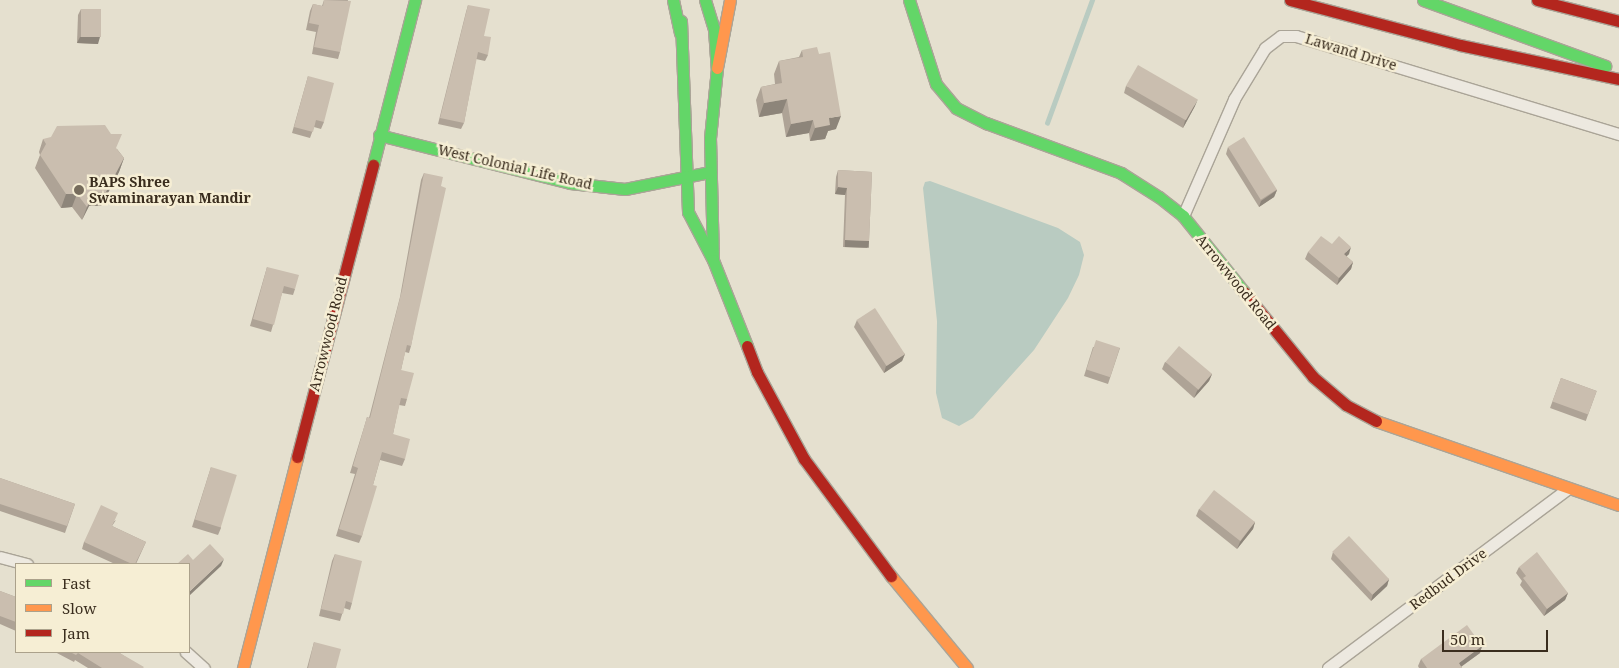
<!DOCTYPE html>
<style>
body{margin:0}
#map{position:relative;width:1619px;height:668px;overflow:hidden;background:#e5e0cf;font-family:"Noto Serif",serif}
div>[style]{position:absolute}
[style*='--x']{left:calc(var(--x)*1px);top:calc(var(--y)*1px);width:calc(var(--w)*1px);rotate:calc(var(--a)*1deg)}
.water>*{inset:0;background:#b9cbc1}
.stream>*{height:4.5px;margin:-2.25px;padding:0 2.25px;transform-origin:2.25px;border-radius:2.25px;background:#b9cbc1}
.roads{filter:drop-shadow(1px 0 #aaa497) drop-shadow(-1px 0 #aaa497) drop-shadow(0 1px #aaa497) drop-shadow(0 -1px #aaa497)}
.street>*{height:11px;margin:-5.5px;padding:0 5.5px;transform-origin:5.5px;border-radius:5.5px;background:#ede9e0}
.fast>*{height:11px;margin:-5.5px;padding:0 5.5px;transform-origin:5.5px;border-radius:5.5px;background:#63d668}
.slow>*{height:11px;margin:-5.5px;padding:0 5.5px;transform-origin:5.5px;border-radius:5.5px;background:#ff974d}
.jam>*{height:11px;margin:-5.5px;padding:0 5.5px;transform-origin:5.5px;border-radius:5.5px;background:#b3261e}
.wall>*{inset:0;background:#aea396;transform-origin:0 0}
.shaded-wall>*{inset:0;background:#8d857a;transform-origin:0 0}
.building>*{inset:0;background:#cabeaf;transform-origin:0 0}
.dots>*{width:14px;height:14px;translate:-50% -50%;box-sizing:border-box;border:2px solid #f6eed4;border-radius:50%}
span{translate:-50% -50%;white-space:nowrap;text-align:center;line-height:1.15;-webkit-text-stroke:5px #f6eed4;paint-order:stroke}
.street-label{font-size:14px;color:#3a2d1e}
.poi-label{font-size:14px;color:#3a2d1e;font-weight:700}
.left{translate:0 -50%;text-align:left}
.legend{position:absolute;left:15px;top:563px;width:175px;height:90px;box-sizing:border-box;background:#f6eed4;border:1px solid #aba18b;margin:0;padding:6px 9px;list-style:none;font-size:15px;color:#3a2d1e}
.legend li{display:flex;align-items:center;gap:10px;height:25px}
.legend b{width:25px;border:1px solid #aba18b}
.scale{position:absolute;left:1442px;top:630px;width:106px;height:22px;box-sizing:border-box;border:2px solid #3a2d1e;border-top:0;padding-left:6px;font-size:15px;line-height:18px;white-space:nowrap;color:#3a2d1e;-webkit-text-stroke:4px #f6eed4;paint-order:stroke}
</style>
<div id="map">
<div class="water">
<i style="clip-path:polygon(930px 181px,1058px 228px,1080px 242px,1084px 255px,1079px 275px,1068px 298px,1034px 350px,973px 418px,959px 426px,942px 418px,936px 393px,937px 321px,923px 188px,925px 182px)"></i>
</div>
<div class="stream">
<i style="--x:1047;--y:123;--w:131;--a:-69.9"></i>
</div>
<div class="roads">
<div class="street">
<i style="--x:1183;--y:216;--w:128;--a:-66.4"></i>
<i style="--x:1234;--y:99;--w:60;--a:-58.7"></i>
<i style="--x:1265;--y:48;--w:20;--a:-37"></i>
<i style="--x:1281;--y:36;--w:15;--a:0"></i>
<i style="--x:1296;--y:36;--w:338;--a:16.9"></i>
<i style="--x:0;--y:557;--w:28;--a:15"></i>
<i style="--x:186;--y:652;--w:24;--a:42"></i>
<i style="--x:1328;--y:668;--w:299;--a:-36.8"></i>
</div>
<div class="fast">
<i style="--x:673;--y:0;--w:34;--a:78"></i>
<i style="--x:705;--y:0;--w:30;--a:73"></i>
<i style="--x:714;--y:29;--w:39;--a:86"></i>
<i style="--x:717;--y:68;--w:70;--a:95.7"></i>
<i style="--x:710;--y:138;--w:120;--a:88.6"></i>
<i style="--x:909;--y:0;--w:88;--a:72.2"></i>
<i style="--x:936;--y:84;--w:31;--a:50"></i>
<i style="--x:956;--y:108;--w:34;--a:27"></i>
<i style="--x:986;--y:123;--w:144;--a:20.3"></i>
<i style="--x:1121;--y:173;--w:45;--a:32.3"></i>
<i style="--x:1159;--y:197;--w:31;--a:38"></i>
<i style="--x:1183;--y:216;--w:97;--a:51.2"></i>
<i style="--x:1423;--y:0;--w:194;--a:19.9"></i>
<i style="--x:681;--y:21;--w:191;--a:87.9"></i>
<i style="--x:688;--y:212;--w:54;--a:62.5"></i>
<i style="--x:713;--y:260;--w:92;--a:68.4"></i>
<i style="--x:379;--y:135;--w:197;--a:14.1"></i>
<i style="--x:570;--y:183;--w:55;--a:6.2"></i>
<i style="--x:625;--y:189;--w:87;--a:-11.3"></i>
<i style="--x:373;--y:165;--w:170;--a:-75.7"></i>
</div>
<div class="slow">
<i style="--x:717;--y:68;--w:69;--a:-79.2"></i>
<i style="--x:1376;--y:421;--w:257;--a:19.1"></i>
<i style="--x:891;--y:576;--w:119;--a:50.4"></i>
<i style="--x:243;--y:668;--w:218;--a:-75.6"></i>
</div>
<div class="jam">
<i style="--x:1290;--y:0;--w:176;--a:14.8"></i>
<i style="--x:1460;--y:45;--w:163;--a:12.1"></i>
<i style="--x:1537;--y:0;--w:85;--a:14.4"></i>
<i style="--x:1244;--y:292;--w:109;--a:50.9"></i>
<i style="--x:1313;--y:377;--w:43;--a:40.3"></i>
<i style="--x:1346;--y:405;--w:34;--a:28"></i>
<i style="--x:747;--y:346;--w:28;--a:69"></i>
<i style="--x:757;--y:372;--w:99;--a:61.6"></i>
<i style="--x:804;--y:459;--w:146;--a:53.4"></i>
<i style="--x:297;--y:457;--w:302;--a:-75.4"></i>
</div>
</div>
<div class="wall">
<i style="clip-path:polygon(324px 0,348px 0,340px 52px,338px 59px,312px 54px,316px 32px,306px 30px,310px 11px,313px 4px,322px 6px)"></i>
<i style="clip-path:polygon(468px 5px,484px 36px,488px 55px,485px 61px,476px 59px,464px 123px,461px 129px,438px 124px,466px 12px)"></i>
<i style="clip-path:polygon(81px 9px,98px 44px,77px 43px,78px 15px)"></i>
<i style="clip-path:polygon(802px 50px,836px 129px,828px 131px,825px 139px,810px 141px,809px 133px,786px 137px,782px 113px,759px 117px,756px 100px,761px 87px,775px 84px,774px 74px,779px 61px,799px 57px)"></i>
<i style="clip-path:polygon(308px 76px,324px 122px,321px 129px,314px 127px,310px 138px,292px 133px)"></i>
<i style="clip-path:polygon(1126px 86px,1195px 106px,1183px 128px,1124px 93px)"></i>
<i style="clip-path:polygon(43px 139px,117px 149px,124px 158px,119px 172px,101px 206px,89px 206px,82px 220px,72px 207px,61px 208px,35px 168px,40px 155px,39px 152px)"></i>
<i style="clip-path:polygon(1228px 147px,1277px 190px,1274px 197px,1259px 207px,1226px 154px)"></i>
<i style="clip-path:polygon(838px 170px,872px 172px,869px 241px,867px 248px,843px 247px,845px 195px,835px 194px,836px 177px)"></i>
<i style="clip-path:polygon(424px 173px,441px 186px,411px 346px,409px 353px,405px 352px,401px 370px,407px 399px,405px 406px,399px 405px,393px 434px,405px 459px,402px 466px,380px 460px,373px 485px,362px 536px,359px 543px,336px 536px,355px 474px,350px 473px,365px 424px,367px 417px,369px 418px,400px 297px,421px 180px)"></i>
<i style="clip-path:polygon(1332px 244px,1349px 254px,1346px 256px,1353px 262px,1351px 269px,1337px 285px,1305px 259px,1308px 252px)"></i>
<i style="clip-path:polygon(267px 267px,295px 289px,293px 295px,282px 293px,271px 332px,250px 326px)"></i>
<i style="clip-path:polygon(857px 320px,905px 354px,902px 361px,884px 373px,854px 327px)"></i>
<i style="clip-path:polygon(1093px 347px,1120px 348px,1108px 384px,1084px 376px)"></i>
<i style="clip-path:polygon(1165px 362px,1212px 374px,1209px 381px,1194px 398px,1162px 369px)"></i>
<i style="left:1561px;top:378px;width:38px;height:32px;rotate:20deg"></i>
<i style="clip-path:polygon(211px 467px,221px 528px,218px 535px,192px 527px)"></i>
<i style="clip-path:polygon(0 478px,75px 504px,65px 533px,0 511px)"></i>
<i style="clip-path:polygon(1199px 509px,1255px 522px,1253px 529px,1237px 549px,1196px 516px)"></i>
<i style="clip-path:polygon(116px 520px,112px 526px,146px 542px,136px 564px,115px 564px,82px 549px,84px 542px)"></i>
<i style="clip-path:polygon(1333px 552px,1389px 579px,1387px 586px,1371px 601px,1331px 559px)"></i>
<i style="clip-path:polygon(335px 554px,352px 603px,350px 610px,344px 608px,340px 621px,319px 616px,332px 561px)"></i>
<i style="clip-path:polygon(1519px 567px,1568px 593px,1565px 600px,1544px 616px,1520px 585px,1522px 581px,1516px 573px)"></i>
<i style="clip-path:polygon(0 591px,16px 597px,16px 631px,0 624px)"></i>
<i style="clip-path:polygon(314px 642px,336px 668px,307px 668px)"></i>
<i style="clip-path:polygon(1482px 646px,1480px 653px,1461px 667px,1462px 668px,1419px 668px,1418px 666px,1421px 659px)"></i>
<i style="clip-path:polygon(55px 652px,118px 652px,143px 668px,88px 668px,75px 660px,74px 662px)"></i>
</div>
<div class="shaded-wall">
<i style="clip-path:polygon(80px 37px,100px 37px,98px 44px,77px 43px)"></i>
<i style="clip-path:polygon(787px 99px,782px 113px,759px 117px,764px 103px)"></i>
<i style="clip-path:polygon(1198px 99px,1195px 106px,1183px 128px,1185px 121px)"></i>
<i style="clip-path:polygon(841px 116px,836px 129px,828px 131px,825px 139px,810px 141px,815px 128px,829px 118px)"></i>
<i style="clip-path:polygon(813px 120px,809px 133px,786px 137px,791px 124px)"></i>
<i style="clip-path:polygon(124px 158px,119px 172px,101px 206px,89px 206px,82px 220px,87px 207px,94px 192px)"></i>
<i style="clip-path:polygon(838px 187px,847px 188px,845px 195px,835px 194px)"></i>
<i style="clip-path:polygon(1277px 190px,1274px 197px,1259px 207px,1261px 201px)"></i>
<i style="clip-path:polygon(66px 194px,77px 194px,72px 207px,61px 208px)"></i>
<i style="left:845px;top:240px;width:24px;height:7px;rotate:2deg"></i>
<i style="clip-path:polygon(1351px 247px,1349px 254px,1342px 261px,1344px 254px)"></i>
<i style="clip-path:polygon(1353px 262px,1351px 269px,1337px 285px,1339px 278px)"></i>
<i style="clip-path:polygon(905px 354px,902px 361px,884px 373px,886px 366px)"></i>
<i style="clip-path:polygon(1212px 374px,1209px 381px,1194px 398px,1197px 391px)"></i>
<i style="clip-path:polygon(1255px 522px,1253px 529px,1237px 549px,1240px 542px)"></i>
<i style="clip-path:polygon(224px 559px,221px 566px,189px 596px,189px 592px)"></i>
<i style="clip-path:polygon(1389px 579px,1387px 586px,1371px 601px,1373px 594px)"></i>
<i style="clip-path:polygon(1568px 593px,1565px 600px,1544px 616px,1547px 609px)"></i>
<i style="clip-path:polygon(1482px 646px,1480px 653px,1459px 668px,1459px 663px)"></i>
</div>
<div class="building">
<i style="clip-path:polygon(324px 0,351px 1px,340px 52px,314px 47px,319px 25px,309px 23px,313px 4px,323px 6px)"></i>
<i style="clip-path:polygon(468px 5px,490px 9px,484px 36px,491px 37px,488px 55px,478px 52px,464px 123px,440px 118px)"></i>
<i style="left:81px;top:9px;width:20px;height:28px"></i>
<i style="clip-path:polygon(817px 47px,819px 54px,830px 52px,841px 116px,829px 118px,830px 125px,815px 128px,813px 120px,791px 124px,787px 99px,764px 103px,761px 87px,782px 83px,779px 61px,803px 57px,802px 50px)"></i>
<i style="left:1138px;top:65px;width:69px;height:24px;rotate:30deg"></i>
<i style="clip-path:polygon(308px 76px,334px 83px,324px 122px,316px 120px,313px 132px,294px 127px)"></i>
<i style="clip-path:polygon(105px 125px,111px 134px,122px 134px,116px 148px,124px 158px,106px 192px,94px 192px,87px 207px,77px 194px,66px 194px,40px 155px,46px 144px,43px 139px,51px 137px,57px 126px)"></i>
<i style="left:1244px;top:137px;width:62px;height:19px;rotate:58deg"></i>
<i style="clip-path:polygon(838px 170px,872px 172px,869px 241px,845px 240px,847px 188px,838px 187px)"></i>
<i style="clip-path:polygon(424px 173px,443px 177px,441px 186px,446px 188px,411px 346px,407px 345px,401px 370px,414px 373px,407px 399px,401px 398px,393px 434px,410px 439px,405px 459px,382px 452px,373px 485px,377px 486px,362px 536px,339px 529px,358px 468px,353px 466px,367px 417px,370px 418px,402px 290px)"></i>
<i style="clip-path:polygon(1321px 236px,1332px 244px,1339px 236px,1351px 247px,1344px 254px,1353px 262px,1339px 278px,1308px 252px)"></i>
<i style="clip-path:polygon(267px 267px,299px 275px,295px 289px,284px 286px,274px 325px,253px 319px)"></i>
<i style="left:875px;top:308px;width:55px;height:22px;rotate:57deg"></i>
<i style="left:1096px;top:340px;width:25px;height:31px;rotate:18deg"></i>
<i style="left:1179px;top:346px;width:43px;height:21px;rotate:40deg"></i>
<i style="left:1561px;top:378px;width:38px;height:25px;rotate:20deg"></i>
<i style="left:211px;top:467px;width:27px;height:55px;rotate:17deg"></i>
<i style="clip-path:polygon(0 478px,75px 504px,67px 526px,0 504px)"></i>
<i style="left:1214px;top:490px;width:52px;height:24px;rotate:38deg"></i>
<i style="clip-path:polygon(101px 505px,118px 513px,112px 526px,146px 542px,135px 564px,132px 564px,84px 542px)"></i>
<i style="left:1349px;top:536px;width:59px;height:23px;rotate:47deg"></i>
<i style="clip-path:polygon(210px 544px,224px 559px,189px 592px,189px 564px,177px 564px,188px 554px,193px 560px)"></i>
<i style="clip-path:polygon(1537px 552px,1568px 593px,1547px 609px,1523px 578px,1526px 576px,1519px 567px)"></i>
<i style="clip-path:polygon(335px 554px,362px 561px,352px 603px,346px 601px,343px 614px,321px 609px)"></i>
<i style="clip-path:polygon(0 591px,16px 597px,16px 622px,0 616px)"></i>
<i style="clip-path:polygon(1467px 625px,1482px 646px,1459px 663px,1462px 668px,1427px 668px,1421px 659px)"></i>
<i style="clip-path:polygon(314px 642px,341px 649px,336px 668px,308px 668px)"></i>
<i style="clip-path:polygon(70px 652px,118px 652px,144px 667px,143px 668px,102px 668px,78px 653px,76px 655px)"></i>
</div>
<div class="dots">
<i style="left:79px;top:190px;background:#766c5c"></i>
</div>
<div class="street-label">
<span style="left:1351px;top:52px;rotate:17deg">Lawand Drive</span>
<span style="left:515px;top:167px;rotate:13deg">West Colonial Life Road</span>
<span style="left:1236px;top:282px;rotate:51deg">Arrowwood Road</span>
<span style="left:328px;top:334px;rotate:-76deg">Arrowwood Road</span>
<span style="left:1448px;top:579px;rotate:-37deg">Redbud Drive</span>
</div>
<div class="poi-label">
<span class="left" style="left:89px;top:190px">BAPS Shree<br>Swaminarayan Mandir</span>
</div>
<ul class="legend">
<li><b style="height:6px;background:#63d668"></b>Fast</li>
<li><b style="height:6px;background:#ff974d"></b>Slow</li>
<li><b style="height:6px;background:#b3261e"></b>Jam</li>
</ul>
<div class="scale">50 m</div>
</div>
